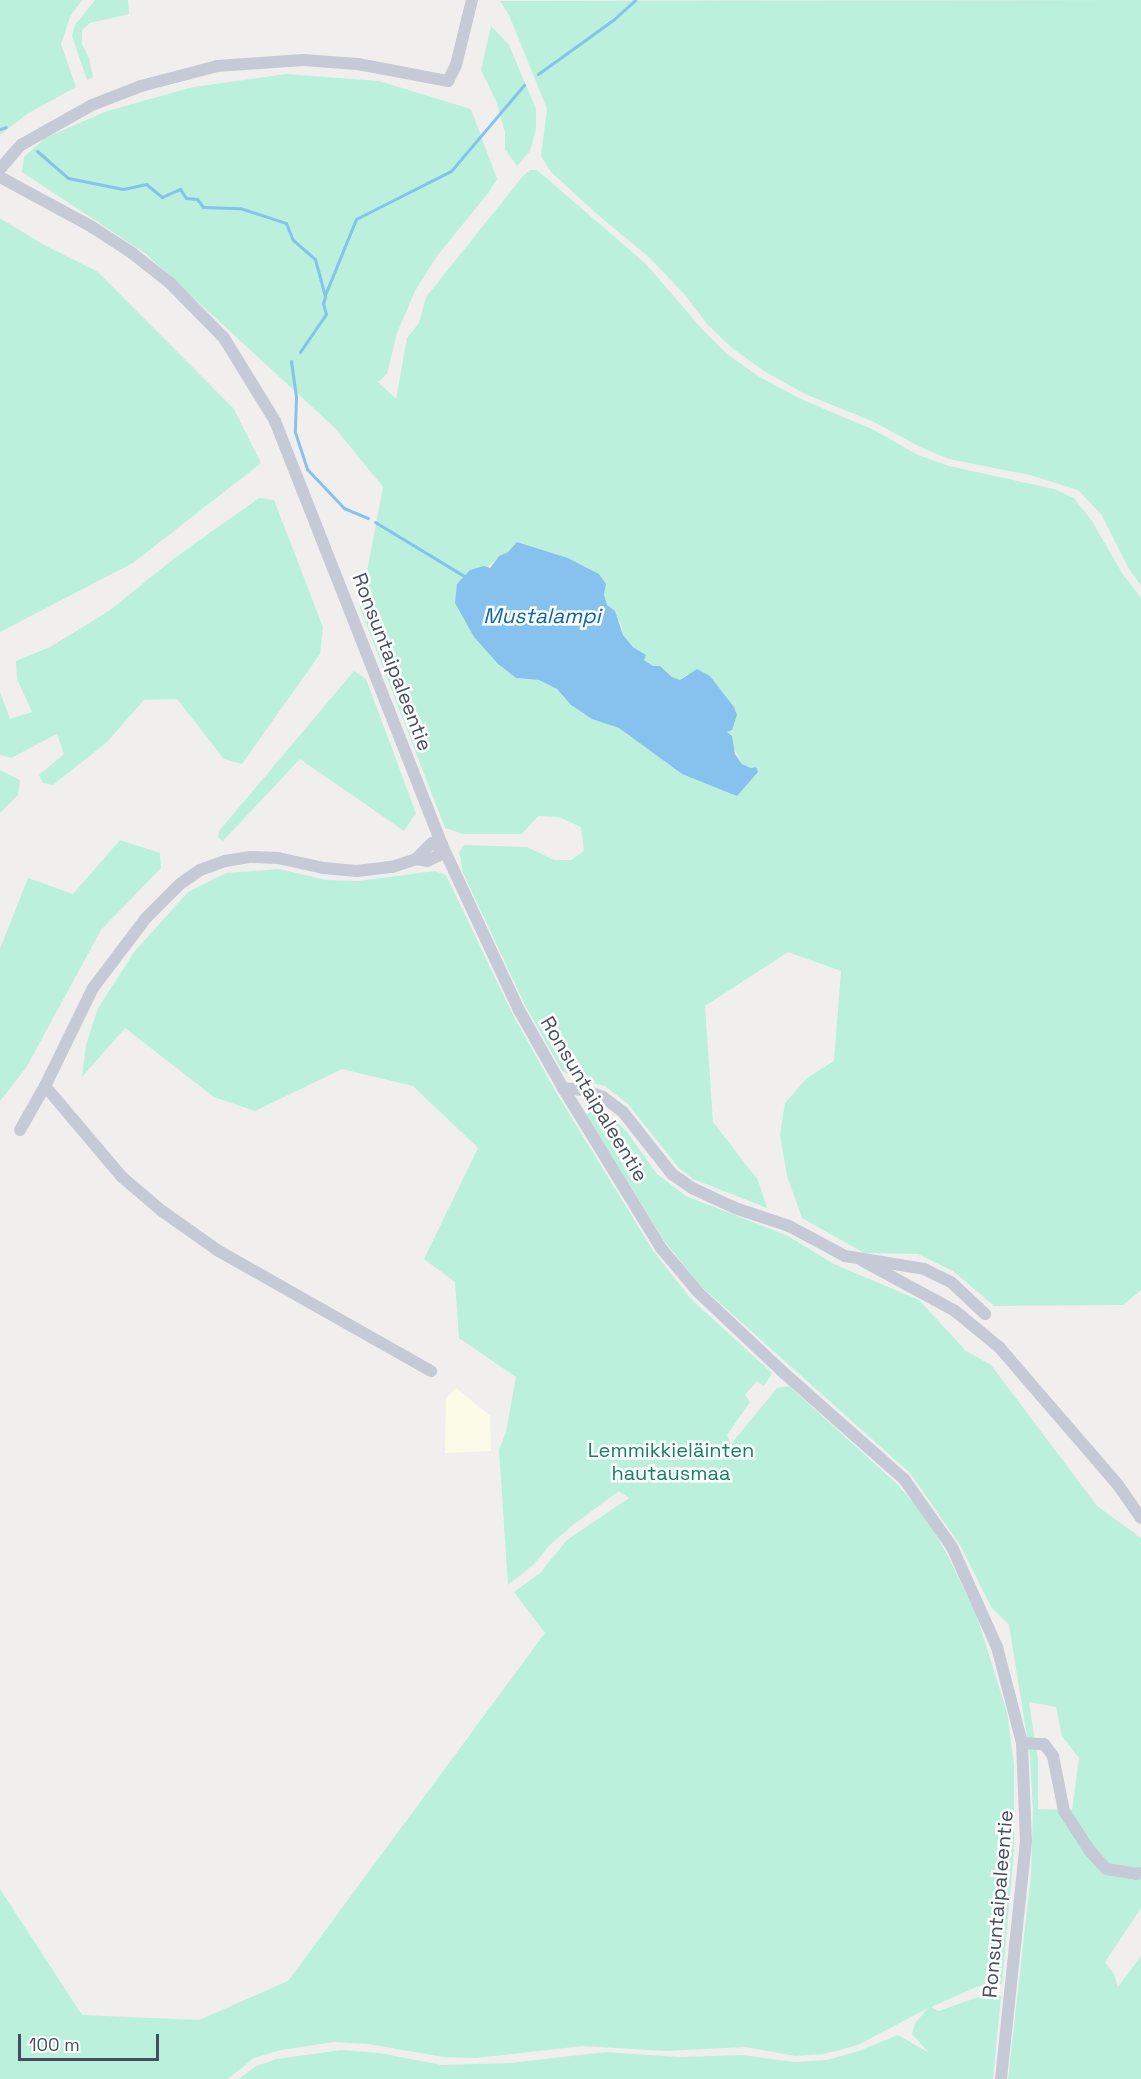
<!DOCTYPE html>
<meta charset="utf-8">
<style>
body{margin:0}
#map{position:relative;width:1141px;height:2079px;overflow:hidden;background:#f1efee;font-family:"Space Grotesk",sans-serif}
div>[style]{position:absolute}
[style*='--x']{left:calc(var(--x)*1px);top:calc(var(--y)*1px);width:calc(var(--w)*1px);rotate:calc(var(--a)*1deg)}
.commercial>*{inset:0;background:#fcfbe7}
.green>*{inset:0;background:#bbf0dc}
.water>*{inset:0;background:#87c2ee}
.stream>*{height:3px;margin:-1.5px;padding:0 1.5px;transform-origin:1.5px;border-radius:1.5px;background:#87c2ee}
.minor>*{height:12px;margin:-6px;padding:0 6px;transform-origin:6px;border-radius:6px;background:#c5cad6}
span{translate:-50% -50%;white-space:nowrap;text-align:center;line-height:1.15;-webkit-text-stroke:5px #fff;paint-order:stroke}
.street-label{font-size:20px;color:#464d5c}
.park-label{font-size:20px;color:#148062}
.water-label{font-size:21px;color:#0866ad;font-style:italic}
.scale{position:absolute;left:18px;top:2034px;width:141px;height:27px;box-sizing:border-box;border:3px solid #464d5c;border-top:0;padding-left:8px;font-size:18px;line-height:21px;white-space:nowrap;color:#464d5c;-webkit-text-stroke:4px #fff;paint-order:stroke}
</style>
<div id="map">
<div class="commercial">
<i style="clip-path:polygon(456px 1388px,490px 1416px,491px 1451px,445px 1453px,446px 1398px)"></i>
</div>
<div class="green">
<i style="clip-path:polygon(0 0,82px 0,70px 17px,61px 44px,76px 87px,27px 114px,0 135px)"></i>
<i style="clip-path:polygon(95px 0,128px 0,129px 14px,90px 23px,82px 30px,82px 44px,89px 58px,93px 77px,87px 80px,72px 36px,75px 25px)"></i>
<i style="clip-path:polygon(1141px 0,1141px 586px,1128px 567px,1101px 514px,1078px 490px,1030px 475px,949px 459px,920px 447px,874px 422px,805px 394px,764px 371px,732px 348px,707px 324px,685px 295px,650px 258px,598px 215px,551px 172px,541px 156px,547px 109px,509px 15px,500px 1px)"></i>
<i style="clip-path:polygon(491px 26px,509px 45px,536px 109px,536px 129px,530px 151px,517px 166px,505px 149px,505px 132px,496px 101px,481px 70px)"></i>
<i style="clip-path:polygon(evenodd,286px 74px,379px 81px,471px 109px,497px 179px,489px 192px,437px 256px,415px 291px,397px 333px,387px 374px,378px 382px,396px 399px,407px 338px,419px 323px,426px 297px,523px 176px,530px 170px,537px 170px,646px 264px,702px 329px,727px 354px,761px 378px,803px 400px,872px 429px,918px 455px,949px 466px,1054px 489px,1074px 498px,1092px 521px,1122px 573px,1141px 598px,1141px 1290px,1123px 1305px,994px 1306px,953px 1271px,918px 1254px,864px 1253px,802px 1218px,787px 1176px,780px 1135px,785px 1103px,807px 1078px,834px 1061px,841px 971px,788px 952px,705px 1006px,713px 1122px,758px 1180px,767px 1208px,693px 1179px,679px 1168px,628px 1104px,605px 1086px,578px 1079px,562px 1071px,526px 1007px,463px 873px,459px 852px,464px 845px,527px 847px,554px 860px,571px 860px,584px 851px,581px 827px,559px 817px,538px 816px,522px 834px,463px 834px,445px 828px,360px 608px,383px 487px,335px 428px,146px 254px,22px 172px,24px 157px,45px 138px,107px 111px,193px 87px,286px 74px,517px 542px,568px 558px,599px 574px,607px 605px,621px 624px,623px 635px,633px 647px,646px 655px,644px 660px,653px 666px,660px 666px,672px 677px,680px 680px,688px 674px,710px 676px,734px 707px,732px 730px,727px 732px,732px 736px,732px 744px,742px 764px,752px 768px,737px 795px,682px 774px,619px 728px,592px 719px,571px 705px,557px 689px,539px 680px,516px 678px,498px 664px,474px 637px,455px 602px,499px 556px,508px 552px,517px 542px)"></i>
<i style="clip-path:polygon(0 218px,44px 245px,98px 272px,234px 409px,261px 463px,133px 563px,0 632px)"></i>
<i style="clip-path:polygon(259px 498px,274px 500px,323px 627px,320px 654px,242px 764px,224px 759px,177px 699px,144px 700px,106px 743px,53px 785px,43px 783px,39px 775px,64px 754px,57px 734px,11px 758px,0 755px,0 692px,10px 719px,32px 712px,17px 679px,16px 661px,50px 647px,109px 611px,176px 557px)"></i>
<i style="clip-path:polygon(354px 671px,366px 679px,416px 813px,404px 831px,300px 759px,223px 841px,218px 837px,219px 831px)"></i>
<i style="clip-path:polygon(0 770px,20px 780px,18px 795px,0 813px)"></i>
<i style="clip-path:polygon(120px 840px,160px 853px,161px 868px,101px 930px,26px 1068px,0 1101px,0 949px,28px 878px,73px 894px)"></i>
<i style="clip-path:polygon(279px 869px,326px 880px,358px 881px,435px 871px,446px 875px,513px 1015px,557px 1094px,654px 1252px,691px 1299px,772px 1373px,764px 1386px,757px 1381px,745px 1395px,750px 1402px,727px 1435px,731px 1444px,777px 1388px,789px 1386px,897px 1484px,925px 1516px,946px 1552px,976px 1614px,1007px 1712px,1014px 1764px,1014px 1852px,1002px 1984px,979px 1986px,931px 2007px,939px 2011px,981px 1996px,1001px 1996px,993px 2079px,239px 2079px,256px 2066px,277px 2059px,341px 2050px,379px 2053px,442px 2065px,510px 2063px,606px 2052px,678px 2057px,742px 2055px,794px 2062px,827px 2060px,859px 2051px,898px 2035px,929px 2053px,912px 2034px,915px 2023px,928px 2008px,858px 2045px,824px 2054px,795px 2056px,745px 2047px,667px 2051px,582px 2046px,476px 2058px,443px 2057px,368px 2044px,334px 2042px,281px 2050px,254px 2058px,228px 2079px,0 2079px,0 1889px,82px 2015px,199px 2020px,288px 1981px,545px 1633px,514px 1592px,540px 1573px,567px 1540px,629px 1498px,619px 1491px,573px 1525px,550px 1545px,533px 1565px,508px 1585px,499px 1450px,506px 1432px,516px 1377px,459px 1338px,455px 1282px,424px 1259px,478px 1148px,413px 1086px,342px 1069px,255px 1111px,214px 1097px,125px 1028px,82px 1077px,86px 1045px,98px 1008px,135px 951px,188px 892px,226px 873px)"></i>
<i style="clip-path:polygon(evenodd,594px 1106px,605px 1111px,627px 1132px,657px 1174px,686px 1196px,788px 1236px,834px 1264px,919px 1300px,966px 1351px,991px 1365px,1097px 1506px,1141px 1538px,1141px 1908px,1105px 1962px,1114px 1974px,1118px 1987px,1141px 1956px,1141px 2079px,1008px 2079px,1031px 1875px,1033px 1811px,1030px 1756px,1009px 1625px,991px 1607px,960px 1545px,910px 1473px,702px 1287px,665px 1242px,586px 1115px,594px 1106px,1029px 1702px,1056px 1707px,1062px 1736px,1079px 1758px,1072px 1810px,1038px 1809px,1038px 1760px,1029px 1702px)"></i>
</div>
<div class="water">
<i style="clip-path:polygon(517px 542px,568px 558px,599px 574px,606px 584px,604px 594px,607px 605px,615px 611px,623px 635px,633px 647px,646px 655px,644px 660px,653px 666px,660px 666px,672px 677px,680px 680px,697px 669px,710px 676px,734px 707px,737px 715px,732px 730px,727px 732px,732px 736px,735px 754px,742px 764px,751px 768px,756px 767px,758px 772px,737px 796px,682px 774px,619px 728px,592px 719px,571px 705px,557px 689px,539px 680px,516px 678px,498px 664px,474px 637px,455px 603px,457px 584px,470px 570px,484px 566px,490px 568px,499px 556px,508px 552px)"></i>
</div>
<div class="stream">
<i style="--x:538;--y:74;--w:92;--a:-35.8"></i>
<i style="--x:613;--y:20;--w:30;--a:-42"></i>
<i style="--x:0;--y:129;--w:6;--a:-18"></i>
<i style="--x:37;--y:151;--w:41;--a:41.1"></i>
<i style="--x:68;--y:178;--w:56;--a:11.3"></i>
<i style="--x:123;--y:189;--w:24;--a:-12"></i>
<i style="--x:146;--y:184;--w:21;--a:39"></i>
<i style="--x:162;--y:197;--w:20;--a:-24"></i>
<i style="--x:180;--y:189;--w:11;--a:56"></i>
<i style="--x:186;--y:198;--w:11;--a:5"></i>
<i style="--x:197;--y:199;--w:10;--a:53"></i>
<i style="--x:203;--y:207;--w:37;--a:2"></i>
<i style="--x:240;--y:208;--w:48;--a:18.1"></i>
<i style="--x:286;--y:223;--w:18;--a:68"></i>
<i style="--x:293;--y:240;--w:29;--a:41"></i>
<i style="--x:315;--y:259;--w:39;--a:75"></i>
<i style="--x:325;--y:297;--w:6;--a:108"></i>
<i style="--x:323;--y:303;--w:11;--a:75"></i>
<i style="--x:326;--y:314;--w:46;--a:124.4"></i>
<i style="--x:325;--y:295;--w:82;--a:-67.8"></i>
<i style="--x:356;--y:219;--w:106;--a:-26.8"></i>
<i style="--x:451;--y:171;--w:113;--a:-49.7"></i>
<i style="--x:291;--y:361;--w:37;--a:82"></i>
<i style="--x:296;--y:398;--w:34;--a:92"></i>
<i style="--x:295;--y:432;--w:39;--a:72"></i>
<i style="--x:307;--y:469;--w:54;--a:46.5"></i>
<i style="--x:344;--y:508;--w:26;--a:23"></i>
<i style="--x:375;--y:522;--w:104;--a:31.2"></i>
</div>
<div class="minor">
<i style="--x:0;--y:169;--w:32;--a:-49"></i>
<i style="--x:21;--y:145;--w:81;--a:-29.4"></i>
<i style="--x:92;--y:105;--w:53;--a:-21.2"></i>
<i style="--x:141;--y:86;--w:79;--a:-14.7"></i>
<i style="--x:217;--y:66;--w:86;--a:-4"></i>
<i style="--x:303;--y:60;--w:55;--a:4.2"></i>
<i style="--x:358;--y:64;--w:92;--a:10.7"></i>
<i style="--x:448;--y:81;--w:18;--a:-63"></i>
<i style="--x:456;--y:65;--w:67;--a:-76.2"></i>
<i style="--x:0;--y:177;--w:105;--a:28.5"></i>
<i style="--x:92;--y:227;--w:48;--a:33"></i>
<i style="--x:132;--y:253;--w:48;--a:38.3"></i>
<i style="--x:170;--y:283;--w:77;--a:45.5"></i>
<i style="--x:224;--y:338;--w:97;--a:58.4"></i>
<i style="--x:275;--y:421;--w:456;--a:68.5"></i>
<i style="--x:442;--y:845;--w:182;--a:65"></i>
<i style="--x:519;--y:1010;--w:90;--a:60.6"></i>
<i style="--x:563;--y:1088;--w:188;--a:58.5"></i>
<i style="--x:661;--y:1248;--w:57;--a:49.9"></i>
<i style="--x:698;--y:1292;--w:118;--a:43.3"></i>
<i style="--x:784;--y:1373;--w:160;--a:41.5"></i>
<i style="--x:904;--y:1479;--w:83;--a:54.8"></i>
<i style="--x:952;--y:1547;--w:110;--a:65.8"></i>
<i style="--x:997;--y:1647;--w:99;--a:75.4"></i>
<i style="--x:1022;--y:1743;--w:98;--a:87.7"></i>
<i style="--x:1026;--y:1841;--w:239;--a:96"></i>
<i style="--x:45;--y:1086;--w:119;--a:49.8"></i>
<i style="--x:122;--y:1177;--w:52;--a:40.4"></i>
<i style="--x:162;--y:1211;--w:67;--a:35.3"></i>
<i style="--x:217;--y:1250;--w:246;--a:29.5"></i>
<i style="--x:563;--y:1088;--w:20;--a:6"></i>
<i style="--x:583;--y:1090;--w:21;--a:19"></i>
<i style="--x:603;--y:1097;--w:25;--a:37"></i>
<i style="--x:623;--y:1112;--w:79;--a:51.7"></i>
<i style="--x:672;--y:1174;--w:24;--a:35"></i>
<i style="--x:692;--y:1188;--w:47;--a:24.9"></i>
<i style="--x:735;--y:1208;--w:57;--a:18.4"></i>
<i style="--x:789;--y:1226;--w:64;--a:28.2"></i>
<i style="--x:845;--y:1256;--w:80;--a:9.3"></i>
<i style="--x:924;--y:1269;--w:30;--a:26"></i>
<i style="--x:951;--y:1282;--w:47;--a:43.3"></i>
<i style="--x:20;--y:1130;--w:51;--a:-60.4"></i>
<i style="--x:45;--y:1086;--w:109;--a:-63.9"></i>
<i style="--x:93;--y:988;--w:88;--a:-52.9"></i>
<i style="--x:146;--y:918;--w:48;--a:-45"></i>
<i style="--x:180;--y:884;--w:24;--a:-35"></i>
<i style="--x:200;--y:870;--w:27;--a:-20"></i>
<i style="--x:225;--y:861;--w:26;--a:-9"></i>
<i style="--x:251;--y:857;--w:27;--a:2"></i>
<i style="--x:278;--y:858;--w:46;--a:12.5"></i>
<i style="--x:323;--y:868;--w:34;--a:5"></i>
<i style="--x:357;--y:871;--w:35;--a:-7"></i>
<i style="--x:392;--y:867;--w:25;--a:-18"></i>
<i style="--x:416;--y:859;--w:11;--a:10"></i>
<i style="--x:427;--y:861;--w:12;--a:-24"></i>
<i style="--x:438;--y:856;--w:12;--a:-70"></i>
<i style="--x:442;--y:845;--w:10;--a:-169"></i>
<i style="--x:432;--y:843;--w:23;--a:135"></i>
<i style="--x:863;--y:1261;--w:105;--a:28.5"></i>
<i style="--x:955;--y:1311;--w:57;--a:39.3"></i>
<i style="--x:999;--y:1347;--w:182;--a:49.2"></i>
<i style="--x:1118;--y:1485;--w:40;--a:55.1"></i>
<i style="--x:1022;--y:1743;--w:22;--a:3"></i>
<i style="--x:1044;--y:1744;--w:15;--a:53"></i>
<i style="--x:1053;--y:1756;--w:56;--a:78.7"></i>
<i style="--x:1064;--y:1811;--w:48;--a:57"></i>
<i style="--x:1090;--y:1851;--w:24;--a:48"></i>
<i style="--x:1106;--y:1869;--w:30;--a:9"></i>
<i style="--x:1136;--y:1874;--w:5;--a:-11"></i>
</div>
<div class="street-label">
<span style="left:392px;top:662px;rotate:69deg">Ronsuntaipaleentie</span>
<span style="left:594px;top:1099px;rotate:59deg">Ronsuntaipaleentie</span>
<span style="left:998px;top:1904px;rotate:-85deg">Ronsuntaipaleentie</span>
</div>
<div class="park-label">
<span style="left:671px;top:1462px">Lemmikkieläinten<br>hautausmaa</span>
</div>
<div class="water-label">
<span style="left:542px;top:616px">Mustalampi</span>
</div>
<div class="scale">100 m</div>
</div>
